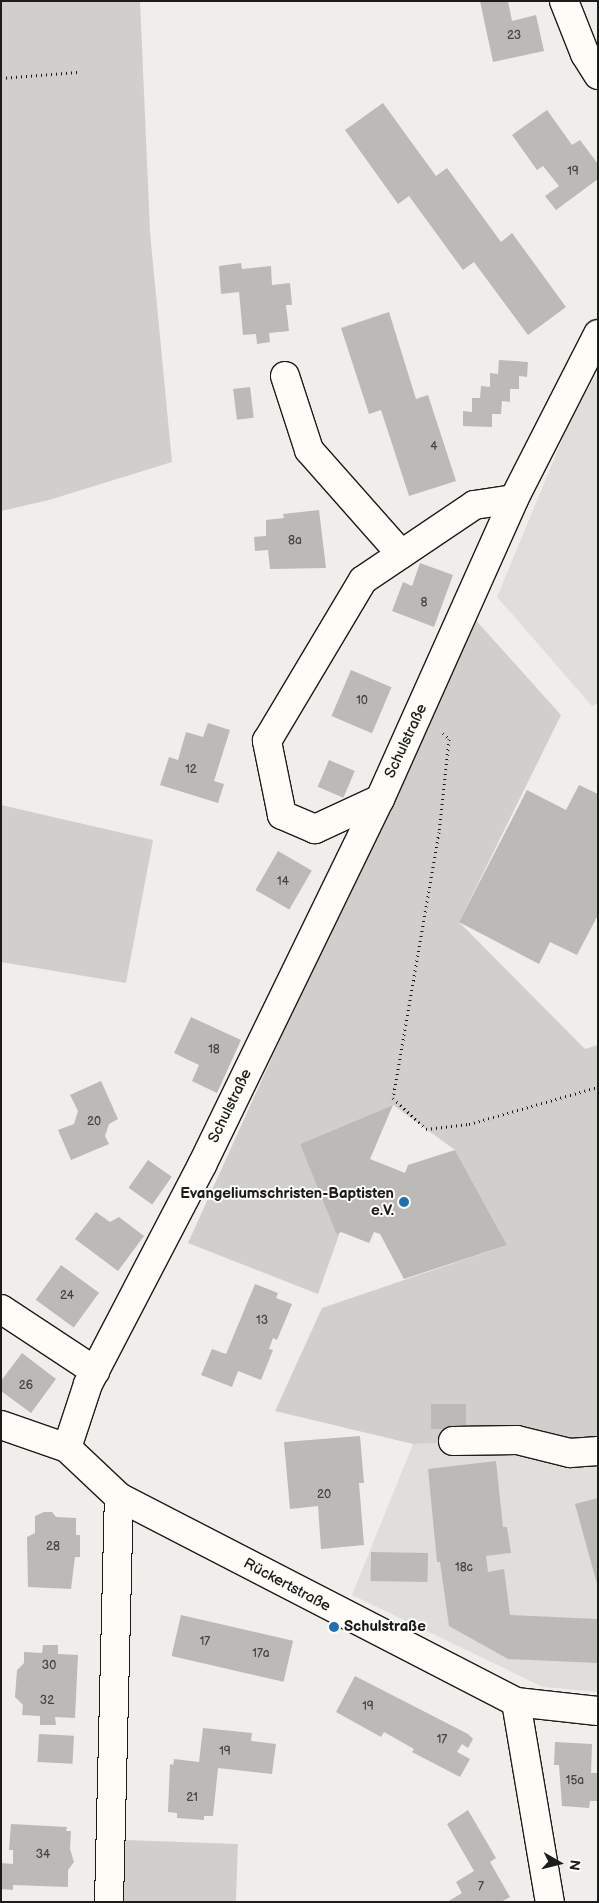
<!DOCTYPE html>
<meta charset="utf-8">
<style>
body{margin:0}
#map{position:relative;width:599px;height:1903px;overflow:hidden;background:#f0eeea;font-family:"Balsamiq Sans",sans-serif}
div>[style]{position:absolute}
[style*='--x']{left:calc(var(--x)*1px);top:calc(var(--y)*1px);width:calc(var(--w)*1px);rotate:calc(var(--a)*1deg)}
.built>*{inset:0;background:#e0deda}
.green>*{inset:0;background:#d0cfcc;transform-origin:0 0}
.building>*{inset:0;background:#bbbab6;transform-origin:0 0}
.path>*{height:3px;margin-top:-1.5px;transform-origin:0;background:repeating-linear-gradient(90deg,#1c1c1c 0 1px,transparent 0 5px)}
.roads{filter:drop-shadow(1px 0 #1c1c1c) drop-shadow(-1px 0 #1c1c1c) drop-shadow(0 1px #1c1c1c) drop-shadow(0 -1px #1c1c1c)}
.minor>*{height:28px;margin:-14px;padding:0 14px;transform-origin:14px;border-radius:14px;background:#fdfcf7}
.major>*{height:28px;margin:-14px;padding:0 14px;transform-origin:14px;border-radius:14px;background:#fdfcf7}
.dots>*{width:14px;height:14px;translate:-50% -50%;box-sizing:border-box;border:2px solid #fdfcf7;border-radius:50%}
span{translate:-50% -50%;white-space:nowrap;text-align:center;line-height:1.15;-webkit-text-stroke:4px #fdfcf7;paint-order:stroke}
.number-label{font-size:12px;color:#444442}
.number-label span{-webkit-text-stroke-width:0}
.street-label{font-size:15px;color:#1c1c1c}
.poi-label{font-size:15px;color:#1c1c1c;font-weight:700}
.right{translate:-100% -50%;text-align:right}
.left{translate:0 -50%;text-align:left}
.frame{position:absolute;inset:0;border:2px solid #1c1c1c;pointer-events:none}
.north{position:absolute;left:534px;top:1838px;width:50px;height:50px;-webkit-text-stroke:4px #fdfcf7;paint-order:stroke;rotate:98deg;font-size:14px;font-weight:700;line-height:20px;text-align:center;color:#1c1c1c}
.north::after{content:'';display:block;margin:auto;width:18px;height:22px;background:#1c1c1c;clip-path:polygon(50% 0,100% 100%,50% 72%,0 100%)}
</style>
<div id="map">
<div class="built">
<i style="clip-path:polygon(598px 372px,598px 703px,592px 706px,497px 597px,572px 416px)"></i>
<i style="clip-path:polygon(598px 1438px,598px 1692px,543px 1687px,352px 1595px,413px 1444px)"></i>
</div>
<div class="green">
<i style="clip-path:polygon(1px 1px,140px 1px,150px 232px,172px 462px,49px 500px,1px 511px)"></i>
<i style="clip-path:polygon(472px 616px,561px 715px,459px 922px,585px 1049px,598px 1045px,598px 1438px,413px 1444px,275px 1411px,322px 1308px,507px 1245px,455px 1150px,393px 1105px,300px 1144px,339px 1235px,318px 1294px,188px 1243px)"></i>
<i style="clip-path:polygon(1px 805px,153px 840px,126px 983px,1px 962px)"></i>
<i style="left:124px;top:1840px;width:114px;height:62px;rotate:2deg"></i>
</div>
<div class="building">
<i style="clip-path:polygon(480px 1px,508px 1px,512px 21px,536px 15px,544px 51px,493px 62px)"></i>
<i style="clip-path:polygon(383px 103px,436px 176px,447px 168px,501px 242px,512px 233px,566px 307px,528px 335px,474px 262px,463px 270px,409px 196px,398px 204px,345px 130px)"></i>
<i style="clip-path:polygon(547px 110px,572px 145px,580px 140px,598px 164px,598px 179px,556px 210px,545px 196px,559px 186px,543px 166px,537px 170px,512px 135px)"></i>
<i style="clip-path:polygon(241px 263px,242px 269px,271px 266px,272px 285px,290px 283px,292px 305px,286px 305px,289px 331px,269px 333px,270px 342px,257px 344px,256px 334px,243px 335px,239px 292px,221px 294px,219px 266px)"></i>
<i style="clip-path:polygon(389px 312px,416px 399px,428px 395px,456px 481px,409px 496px,381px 410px,369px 414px,341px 328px)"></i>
<i style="clip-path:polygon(499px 360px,528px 362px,527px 377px,519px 376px,519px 389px,510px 389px,510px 402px,502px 401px,501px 414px,492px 414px,492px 427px,463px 426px,463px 411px,472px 412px,472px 398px,480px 398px,481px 386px,490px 387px,490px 373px,498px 374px)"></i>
<i style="left:250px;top:387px;width:31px;height:17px;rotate:83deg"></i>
<i style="clip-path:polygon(319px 510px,326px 568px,270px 569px,268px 550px,255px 551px,254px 537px,266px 536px,266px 520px,284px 518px,283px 514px)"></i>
<i style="clip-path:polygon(420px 563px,453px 575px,434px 627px,392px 611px,403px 582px,412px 586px)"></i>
<i style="left:351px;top:670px;width:44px;height:50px;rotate:23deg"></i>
<i style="clip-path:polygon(208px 723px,230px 730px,214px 781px,224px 784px,218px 803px,160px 785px,169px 757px,178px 760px,186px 732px,203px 737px)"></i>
<i style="left:329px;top:760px;width:28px;height:29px;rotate:23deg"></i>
<i style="clip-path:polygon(579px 785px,598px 794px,598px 915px,577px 955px,550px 942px,539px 964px,459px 922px,527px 790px,566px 810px)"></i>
<i style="left:278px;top:851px;width:39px;height:45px;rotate:30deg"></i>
<i style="clip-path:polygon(191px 1017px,241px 1040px,217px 1093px,192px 1081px,199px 1065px,174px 1053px)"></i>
<i style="clip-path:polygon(101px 1081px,118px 1119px,109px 1124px,105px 1136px,109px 1144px,71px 1160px,58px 1130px,74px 1124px,78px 1111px,70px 1095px)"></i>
<i style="clip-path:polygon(393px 1105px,370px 1159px,405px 1173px,408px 1165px,455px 1150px,507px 1245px,404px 1279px,380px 1234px,374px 1232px,369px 1243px,341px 1232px,337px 1235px,300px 1144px)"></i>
<i style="left:148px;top:1160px;width:29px;height:34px;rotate:35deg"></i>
<i style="clip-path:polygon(96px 1212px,110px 1222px,119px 1217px,144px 1236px,118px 1271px,75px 1239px)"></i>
<i style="left:61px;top:1265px;width:47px;height:43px;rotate:36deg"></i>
<i style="clip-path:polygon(255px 1284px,278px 1293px,276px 1298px,292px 1304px,277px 1340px,273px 1338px,269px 1349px,273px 1350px,261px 1380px,238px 1371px,232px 1387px,201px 1375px,212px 1349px,226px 1354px)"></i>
<i style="clip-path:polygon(22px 1353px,56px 1379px,31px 1413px,1px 1391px,1px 1381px)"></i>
<i style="left:431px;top:1404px;width:35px;height:25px"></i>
<i style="clip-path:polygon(360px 1436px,364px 1483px,359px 1483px,364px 1545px,321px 1549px,318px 1506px,290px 1509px,284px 1442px)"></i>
<i style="clip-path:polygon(496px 1461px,503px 1527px,507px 1527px,511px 1553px,486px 1556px,488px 1572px,504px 1569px,510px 1615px,598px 1619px,598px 1663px,508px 1659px,449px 1626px,440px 1562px,437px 1562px,428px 1469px)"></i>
<i style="clip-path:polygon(598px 1498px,598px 1584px,597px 1584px,575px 1504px)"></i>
<i style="clip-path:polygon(44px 1512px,52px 1512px,56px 1517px,76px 1518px,76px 1535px,80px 1535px,80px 1557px,75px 1557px,71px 1589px,28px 1587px,27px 1537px,35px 1533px,35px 1516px)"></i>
<i style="left:371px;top:1552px;width:57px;height:29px;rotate:1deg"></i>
<i style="left:181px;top:1615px;width:115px;height:42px;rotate:13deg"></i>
<i style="clip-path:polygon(43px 1645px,58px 1645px,58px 1654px,78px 1655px,75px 1718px,55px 1717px,56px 1725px,40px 1725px,40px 1716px,22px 1715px,23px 1705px,15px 1697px,17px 1670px,24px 1663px,24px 1652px,42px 1653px)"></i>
<i style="clip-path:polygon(355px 1676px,468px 1734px,473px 1739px,468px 1748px,462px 1744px,457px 1752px,470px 1759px,460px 1777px,412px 1752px,414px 1749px,384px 1732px,381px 1737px,336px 1712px)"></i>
<i style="clip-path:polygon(203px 1728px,252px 1733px,251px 1741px,276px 1744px,272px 1774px,218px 1768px,213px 1816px,204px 1816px,204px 1820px,177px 1818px,177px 1813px,168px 1812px,170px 1764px,173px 1765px,174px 1759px,199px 1762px)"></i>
<i style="left:39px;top:1734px;width:35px;height:28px;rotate:3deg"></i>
<i style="clip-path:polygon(555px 1742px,592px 1744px,591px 1773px,598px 1773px,598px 1801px,590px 1801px,589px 1808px,562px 1806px,559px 1765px,554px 1765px)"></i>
<i style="clip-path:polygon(468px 1810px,496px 1858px,490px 1862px,510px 1897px,501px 1902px,447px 1902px,462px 1893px,456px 1882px,474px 1871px,447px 1824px)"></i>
<i style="clip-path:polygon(11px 1824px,67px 1827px,66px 1831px,71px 1831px,70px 1849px,74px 1862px,68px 1870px,68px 1887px,13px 1885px,13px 1890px,1px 1889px,1px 1863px,13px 1864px,13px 1850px,9px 1850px)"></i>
</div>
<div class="path">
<i style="--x:1;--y:78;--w:77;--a:-4.5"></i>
<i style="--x:443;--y:733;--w:8;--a:45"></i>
<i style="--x:449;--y:739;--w:94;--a:96.1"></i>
<i style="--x:439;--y:832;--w:270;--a:99.8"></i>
<i style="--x:393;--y:1098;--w:45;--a:43.2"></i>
<i style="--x:426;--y:1129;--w:43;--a:-6.6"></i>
<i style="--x:469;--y:1124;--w:134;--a:-16"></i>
</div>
<div class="roads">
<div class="minor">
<i style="--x:285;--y:376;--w:78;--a:72"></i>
<i style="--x:309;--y:450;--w:139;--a:48.5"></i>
<i style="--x:380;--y:799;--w:72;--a:155.2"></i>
<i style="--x:315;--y:829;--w:36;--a:-157"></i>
<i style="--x:282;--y:815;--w:76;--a:-101.5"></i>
<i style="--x:267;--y:741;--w:187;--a:-59.2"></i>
<i style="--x:363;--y:580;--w:134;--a:-34"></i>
<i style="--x:474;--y:505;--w:40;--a:-8.5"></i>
<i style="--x:1;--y:1309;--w:113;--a:33.4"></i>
<i style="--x:1;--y:1425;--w:70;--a:19.2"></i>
<i style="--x:67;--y:1448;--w:71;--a:43.3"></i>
<i style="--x:119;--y:1497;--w:447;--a:27.3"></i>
<i style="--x:516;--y:1702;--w:82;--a:6.3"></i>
<i style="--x:453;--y:1441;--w:64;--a:-0.9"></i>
<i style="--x:517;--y:1440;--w:55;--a:13.8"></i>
<i style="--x:570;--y:1453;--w:28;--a:-4"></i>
<i style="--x:67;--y:1448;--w:67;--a:-71.8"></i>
<i style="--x:88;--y:1384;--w:247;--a:-62.5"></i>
<i style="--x:202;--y:1165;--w:407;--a:-64.1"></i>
<i style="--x:380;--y:799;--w:329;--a:-65.9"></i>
<i style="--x:514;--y:499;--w:185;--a:-63"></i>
<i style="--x:516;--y:1702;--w:203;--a:80.4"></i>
<i style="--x:109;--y:1902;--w:405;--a:-88.6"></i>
</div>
<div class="major">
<i style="--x:564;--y:1;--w:57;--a:68.4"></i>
<i style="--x:585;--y:54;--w:25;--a:58"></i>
</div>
</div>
<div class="dots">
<i style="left:404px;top:1202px;background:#1f6fb2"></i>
<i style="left:334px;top:1627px;background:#1f6fb2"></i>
</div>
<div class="number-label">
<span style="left:514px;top:36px">23</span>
<span style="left:573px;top:172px">19</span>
<span style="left:434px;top:447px">4</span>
<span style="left:295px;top:541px">8a</span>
<span style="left:424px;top:603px">8</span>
<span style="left:362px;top:701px">10</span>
<span style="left:191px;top:770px">12</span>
<span style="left:283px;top:882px">14</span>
<span style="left:214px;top:1050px">18</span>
<span style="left:94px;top:1122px">20</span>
<span style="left:67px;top:1296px">24</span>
<span style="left:262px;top:1321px">13</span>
<span style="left:26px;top:1386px">26</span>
<span style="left:324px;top:1495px">20</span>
<span style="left:53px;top:1547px">28</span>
<span style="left:464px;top:1568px">18c</span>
<span style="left:205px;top:1642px">17</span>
<span style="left:261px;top:1654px">17a</span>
<span style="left:49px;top:1666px">30</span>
<span style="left:47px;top:1701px">32</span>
<span style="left:368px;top:1707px">19</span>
<span style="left:442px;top:1740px">17</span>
<span style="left:225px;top:1752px">19</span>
<span style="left:575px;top:1781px">15a</span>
<span style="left:192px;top:1798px">21</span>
<span style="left:43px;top:1855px">34</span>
<span style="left:481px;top:1887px">7</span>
</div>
<div class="street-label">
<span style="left:406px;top:741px;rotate:-65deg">Schulstraße</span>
<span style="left:230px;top:1106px;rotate:-64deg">Schulstraße</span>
<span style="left:287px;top:1585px;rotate:28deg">Rückertstraße</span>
</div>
<div class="poi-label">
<span class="right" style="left:394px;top:1202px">Evangeliumschristen-Baptisten<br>e.V.</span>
<span class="left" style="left:344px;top:1627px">Schulstraße</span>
</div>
<div class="frame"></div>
<div class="north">N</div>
</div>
